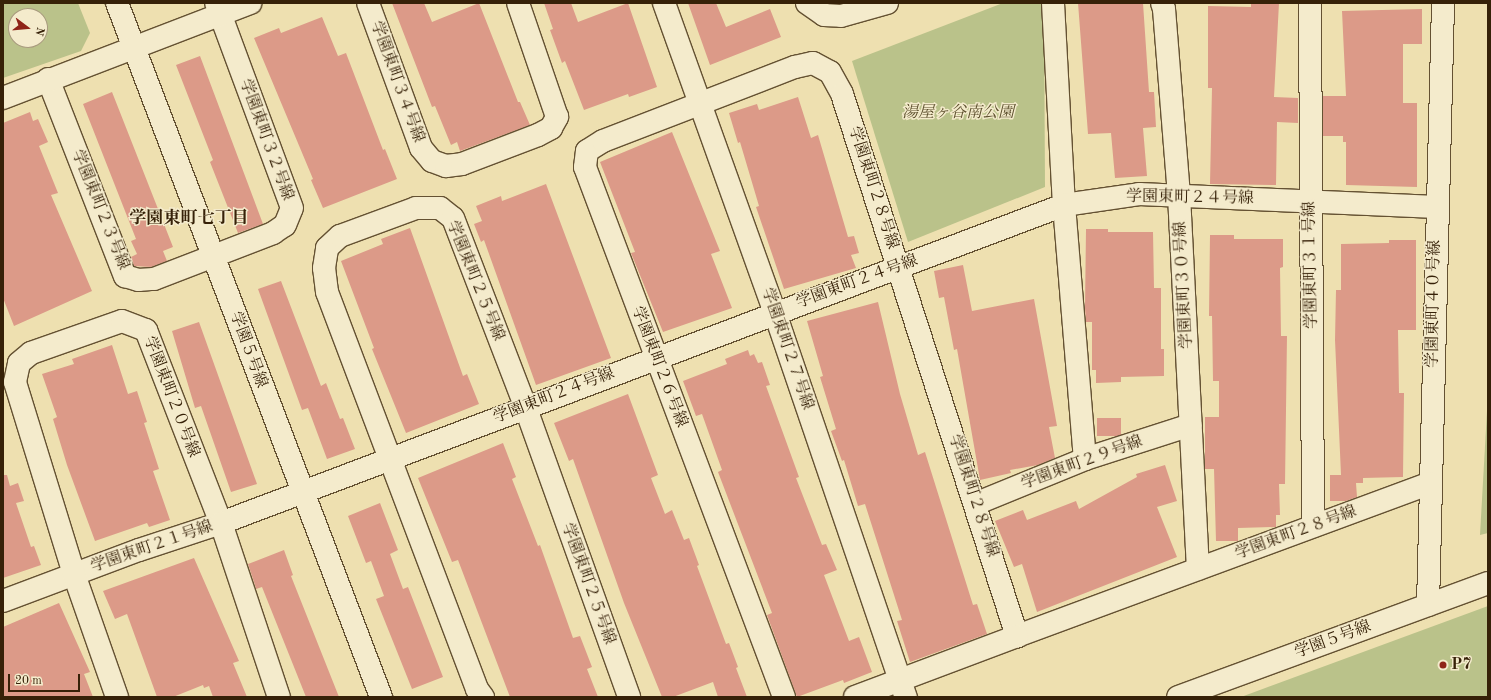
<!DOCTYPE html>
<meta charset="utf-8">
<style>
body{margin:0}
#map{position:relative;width:1491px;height:700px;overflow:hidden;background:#eee0b0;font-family:"Old Standard TT","Noto Serif JP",serif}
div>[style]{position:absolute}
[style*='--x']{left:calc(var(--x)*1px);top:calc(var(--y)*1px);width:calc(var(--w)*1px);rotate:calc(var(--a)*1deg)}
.green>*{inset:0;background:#bac28a}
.building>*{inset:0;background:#dc9a88;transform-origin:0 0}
.roads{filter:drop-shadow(1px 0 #645132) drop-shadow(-1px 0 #645132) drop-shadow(0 1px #645132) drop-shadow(0 -1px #645132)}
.minor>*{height:22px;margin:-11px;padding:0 11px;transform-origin:11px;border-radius:11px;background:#f4ebcc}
.dots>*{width:11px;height:11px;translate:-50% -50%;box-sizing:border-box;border:2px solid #f4ebcc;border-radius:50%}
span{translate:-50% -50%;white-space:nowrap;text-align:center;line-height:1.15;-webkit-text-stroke:3px #f4ebcc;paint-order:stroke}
.street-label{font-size:16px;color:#362108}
.park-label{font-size:16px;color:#5e512f;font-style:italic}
.poi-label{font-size:16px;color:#362108;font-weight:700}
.left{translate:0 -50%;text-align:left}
.neighbourhood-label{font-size:17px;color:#362108;font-weight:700}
.frame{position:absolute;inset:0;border:4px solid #362108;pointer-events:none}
.north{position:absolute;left:8px;top:8px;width:40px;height:40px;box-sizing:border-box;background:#f4ebcc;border:1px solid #a89a7e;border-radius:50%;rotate:106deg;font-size:11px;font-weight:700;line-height:16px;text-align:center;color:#362108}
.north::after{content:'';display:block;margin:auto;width:14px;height:18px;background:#8f2418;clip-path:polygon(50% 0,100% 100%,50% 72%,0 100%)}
.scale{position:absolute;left:8px;top:674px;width:72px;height:18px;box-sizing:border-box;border:2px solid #362108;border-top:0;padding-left:5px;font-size:12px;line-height:14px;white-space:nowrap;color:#362108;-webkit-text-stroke:3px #f4ebcc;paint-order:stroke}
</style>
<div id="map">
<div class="green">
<i style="clip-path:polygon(evenodd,3px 3px,78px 3px,90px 33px,81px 51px,3px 78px,3px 3px,16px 16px,40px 16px,40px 40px,16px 40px,16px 16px)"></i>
<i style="clip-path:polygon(1003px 3px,1044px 4px,1045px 187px,908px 242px,852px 61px)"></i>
<i style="clip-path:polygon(1488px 393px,1488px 533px,1480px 535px)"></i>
<i style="clip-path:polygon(1488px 606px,1488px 697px,1241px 697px)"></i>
</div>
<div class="building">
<i style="clip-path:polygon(392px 3px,424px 3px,432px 22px,479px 3px,518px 102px,520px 102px,530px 125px,460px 151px,457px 142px,451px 145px,435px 106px,432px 107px)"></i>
<i style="clip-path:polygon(544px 3px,571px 3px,578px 22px,628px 3px,657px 87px,629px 97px,628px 94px,584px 110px,565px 61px,562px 63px,550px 30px,553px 29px)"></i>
<i style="clip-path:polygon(688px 3px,716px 3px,726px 27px,770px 9px,781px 37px,710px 65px)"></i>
<i style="clip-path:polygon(1078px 3px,1143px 3px,1149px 92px,1154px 92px,1156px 127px,1143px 128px,1147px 176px,1115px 178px,1111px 133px,1088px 134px)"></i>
<i style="clip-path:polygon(1251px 3px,1279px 3px,1274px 97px,1298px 98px,1298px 123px,1277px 122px,1276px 185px,1210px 184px,1212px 88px,1208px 88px,1208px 6px,1251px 7px)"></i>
<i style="clip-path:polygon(1422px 9px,1422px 44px,1403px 44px,1403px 103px,1417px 103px,1417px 187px,1346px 185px,1346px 142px,1343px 142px,1343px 136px,1323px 136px,1323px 96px,1346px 96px,1342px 11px)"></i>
<i style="clip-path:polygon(322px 17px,338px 56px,346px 53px,383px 150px,385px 149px,397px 179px,323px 208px,311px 180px,313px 179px,254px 38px,279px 28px,281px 33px)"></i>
<i style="clip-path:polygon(200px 56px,263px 224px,238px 233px,210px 162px,213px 160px,176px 65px)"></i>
<i style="clip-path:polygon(112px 92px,173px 247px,163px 251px,167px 261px,151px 267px,134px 266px,131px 257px,137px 254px,131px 241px,136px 239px,83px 104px)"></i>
<i style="clip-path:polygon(798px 97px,811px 138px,818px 135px,848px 237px,854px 236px,859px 253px,851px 255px,856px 268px,784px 289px,756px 207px,759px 206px,740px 142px,738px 143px,729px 113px,757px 104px,759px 110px)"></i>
<i style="clip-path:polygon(30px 112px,33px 121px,38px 119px,48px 142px,39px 146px,58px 193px,51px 195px,92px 291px,14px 326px,3px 298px,3px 123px)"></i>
<i style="clip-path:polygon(672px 132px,720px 251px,711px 254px,732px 308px,663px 332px,631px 253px,635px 252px,600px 162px)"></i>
<i style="clip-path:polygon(546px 184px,611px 358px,536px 385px,484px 240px,481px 242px,474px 224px,482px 221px,476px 206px,501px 196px,502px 201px)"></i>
<i style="clip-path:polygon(410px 228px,463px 376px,467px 374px,479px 404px,406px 433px,372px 349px,374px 348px,341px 261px,383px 244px,381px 239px)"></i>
<i style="clip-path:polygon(1086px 229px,1108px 229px,1108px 232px,1153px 232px,1154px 288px,1161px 288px,1161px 349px,1164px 349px,1164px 376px,1121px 377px,1121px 382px,1096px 383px,1096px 370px,1092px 370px,1092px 322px,1086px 322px,1085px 308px)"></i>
<i style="clip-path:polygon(1210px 235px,1234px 235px,1234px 239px,1283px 239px,1283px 267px,1280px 268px,1281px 336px,1287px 336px,1285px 484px,1279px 484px,1280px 515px,1276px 515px,1276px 527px,1238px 528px,1238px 541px,1216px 541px,1214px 469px,1205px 469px,1205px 417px,1219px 417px,1219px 381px,1213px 381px,1212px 316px,1209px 316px)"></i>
<i style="clip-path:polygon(1389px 240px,1416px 240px,1416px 330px,1398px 330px,1399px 393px,1404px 393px,1403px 477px,1363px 478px,1363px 483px,1356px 483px,1357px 497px,1346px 501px,1330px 501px,1330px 475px,1341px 475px,1335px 340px,1336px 290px,1341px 290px,1341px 244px,1389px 243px)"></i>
<i style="clip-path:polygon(963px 265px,972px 311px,1034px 299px,1057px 426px,1049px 427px,1055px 458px,1038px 465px,1010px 470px,1011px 473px,980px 480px,957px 349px,954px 350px,944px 297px,939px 298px,934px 271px)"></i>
<i style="clip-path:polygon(281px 281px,321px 386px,326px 383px,340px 419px,343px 418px,355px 449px,327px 459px,308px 408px,302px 410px,258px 289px)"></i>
<i style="clip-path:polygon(878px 302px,900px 394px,918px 455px,925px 452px,973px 605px,977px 604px,987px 634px,910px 662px,897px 621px,902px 620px,865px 504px,858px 506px,844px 460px,842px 461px,831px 431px,836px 429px,820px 377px,823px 376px,807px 321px)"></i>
<i style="clip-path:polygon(199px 322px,257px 484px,231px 492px,201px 406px,195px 408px,172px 331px)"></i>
<i style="clip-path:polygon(112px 345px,128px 394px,137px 391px,147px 422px,144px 423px,159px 469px,153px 471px,170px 520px,149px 527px,147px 523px,95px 541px,67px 465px,53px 419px,57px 417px,42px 374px,74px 364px,72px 359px)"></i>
<i style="clip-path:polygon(748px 350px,750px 356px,754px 354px,758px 363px,762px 362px,770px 385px,766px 386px,799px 477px,796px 478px,822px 545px,826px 544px,837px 570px,824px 575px,849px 641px,859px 637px,872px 672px,844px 683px,843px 680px,797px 697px,767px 615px,772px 613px,718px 472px,722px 470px,702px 414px,696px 416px,683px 381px,727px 364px,725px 359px)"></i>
<i style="clip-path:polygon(628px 394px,658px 475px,651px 478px,665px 514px,672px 510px,684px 540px,689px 538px,699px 565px,697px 566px,726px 644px,729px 643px,738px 667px,736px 668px,747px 697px,718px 697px,713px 682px,673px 697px,662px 697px,624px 603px,573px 459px,569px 461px,554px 423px)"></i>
<i style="left:1097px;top:418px;width:24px;height:18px"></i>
<i style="clip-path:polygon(503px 443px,516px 477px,512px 479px,538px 546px,540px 545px,573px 638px,580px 636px,592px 667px,587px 669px,598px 697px,510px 697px,458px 560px,452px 562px,418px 478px)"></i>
<i style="clip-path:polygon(1165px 465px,1177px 501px,1157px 507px,1177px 557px,1037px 612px,1022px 564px,1014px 567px,995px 521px,1023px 510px,1027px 520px,1076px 501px,1079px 509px,1137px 477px,1136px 474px)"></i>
<i style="clip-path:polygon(3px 475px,7px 475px,10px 486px,18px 483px,24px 501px,16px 503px,31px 547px,34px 546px,41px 565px,3px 578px)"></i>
<i style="clip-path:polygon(380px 503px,398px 550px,390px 554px,403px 589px,408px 587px,443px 677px,412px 689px,376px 599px,384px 596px,371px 561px,366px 563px,348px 516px)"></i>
<i style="clip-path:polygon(284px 550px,293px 575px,291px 576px,339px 697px,306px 697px,262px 587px,256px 589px,255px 585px,248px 564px)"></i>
<i style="clip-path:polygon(194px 558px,239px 661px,233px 663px,247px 697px,213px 697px,209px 686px,204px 688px,203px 685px,173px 697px,157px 697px,127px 614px,115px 619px,103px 591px)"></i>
<i style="clip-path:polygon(59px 603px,90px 672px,84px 674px,93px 697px,3px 697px,3px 627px)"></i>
</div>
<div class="roads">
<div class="minor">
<i style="--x:117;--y:3;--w:743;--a:69.17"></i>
<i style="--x:368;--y:3;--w:154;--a:69.9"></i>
<i style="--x:421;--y:148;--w:17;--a:50"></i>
<i style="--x:432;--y:161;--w:15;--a:20"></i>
<i style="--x:446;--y:166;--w:16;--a:-7"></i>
<i style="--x:462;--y:164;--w:81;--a:-20.9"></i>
<i style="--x:538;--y:135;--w:15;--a:-28"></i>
<i style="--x:551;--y:128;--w:13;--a:-61"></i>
<i style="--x:557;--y:117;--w:120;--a:-108.9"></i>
<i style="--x:664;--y:3;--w:329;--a:70.3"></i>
<i style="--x:775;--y:313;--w:406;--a:71.2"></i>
<i style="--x:807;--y:3;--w:21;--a:35"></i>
<i style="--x:824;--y:15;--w:17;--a:3"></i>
<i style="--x:841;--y:16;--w:48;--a:-15.8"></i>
<i style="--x:1053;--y:3;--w:202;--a:86.9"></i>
<i style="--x:1064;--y:205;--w:255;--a:85.3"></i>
<i style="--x:1162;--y:3;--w:6;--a:72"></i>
<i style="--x:1164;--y:9;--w:187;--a:85.4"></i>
<i style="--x:1179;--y:195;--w:374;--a:87.1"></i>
<i style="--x:1310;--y:3;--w:523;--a:89.67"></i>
<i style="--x:48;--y:79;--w:212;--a:68.7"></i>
<i style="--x:125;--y:276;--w:14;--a:17"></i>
<i style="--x:138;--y:280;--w:16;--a:-4"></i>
<i style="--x:154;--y:279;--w:128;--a:-21.1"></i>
<i style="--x:273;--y:233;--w:14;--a:-34"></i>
<i style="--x:285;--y:225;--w:18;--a:-68"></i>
<i style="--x:292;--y:208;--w:219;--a:-110.3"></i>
<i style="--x:3;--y:98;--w:265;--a:-21"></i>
<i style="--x:975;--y:504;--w:119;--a:-22.2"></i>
<i style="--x:1085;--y:459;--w:111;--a:-17.8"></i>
<i style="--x:3;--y:601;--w:145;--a:-20.6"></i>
<i style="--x:139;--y:550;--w:86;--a:-18.2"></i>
<i style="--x:221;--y:523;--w:901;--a:-20.67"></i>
<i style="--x:1064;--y:205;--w:76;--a:-8.3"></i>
<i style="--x:1139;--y:194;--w:298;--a:2.5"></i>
<i style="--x:1428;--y:605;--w:602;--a:-88.57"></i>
<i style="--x:117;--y:697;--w:130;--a:-109.3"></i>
<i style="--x:74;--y:574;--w:201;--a:-107.1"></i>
<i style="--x:15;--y:382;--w:19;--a:-78"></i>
<i style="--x:19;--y:363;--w:16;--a:-40"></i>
<i style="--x:31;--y:353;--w:96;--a:-19.4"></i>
<i style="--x:122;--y:321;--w:26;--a:21"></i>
<i style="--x:146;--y:330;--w:207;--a:68.8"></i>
<i style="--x:221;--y:523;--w:183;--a:71.6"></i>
<i style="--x:483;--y:697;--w:10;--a:-127"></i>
<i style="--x:477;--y:689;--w:424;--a:-110.7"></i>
<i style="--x:327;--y:292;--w:24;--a:-97"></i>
<i style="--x:324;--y:268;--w:20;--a:-81"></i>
<i style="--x:327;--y:248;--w:18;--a:-43"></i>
<i style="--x:340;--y:236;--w:81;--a:-20.2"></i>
<i style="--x:416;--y:208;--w:24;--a:0"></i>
<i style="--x:440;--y:208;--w:16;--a:38"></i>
<i style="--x:453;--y:218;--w:201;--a:69"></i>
<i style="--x:525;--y:406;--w:309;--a:70.3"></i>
<i style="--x:784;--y:697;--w:566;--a:-110.58"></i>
<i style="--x:585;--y:167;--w:16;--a:-83"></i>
<i style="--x:587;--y:151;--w:19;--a:-32"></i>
<i style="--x:603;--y:141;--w:206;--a:-21.1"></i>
<i style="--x:795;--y:67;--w:18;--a:-13"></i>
<i style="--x:813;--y:63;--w:19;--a:28"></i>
<i style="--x:830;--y:72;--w:25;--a:61"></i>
<i style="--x:842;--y:94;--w:570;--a:72.11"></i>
<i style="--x:1017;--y:636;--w:440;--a:-20.3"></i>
<i style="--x:855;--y:697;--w:173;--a:-20.6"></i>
<i style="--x:1178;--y:697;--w:330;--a:-20.2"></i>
</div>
</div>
<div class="dots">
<i style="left:1443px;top:665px;background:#8f2418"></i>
</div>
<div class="street-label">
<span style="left:397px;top:82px;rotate:70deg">学園東町３４号線</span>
<span style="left:266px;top:140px;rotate:70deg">学園東町３２号線</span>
<span style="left:873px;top:188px;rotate:72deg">学園東町２８号線</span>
<span style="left:1190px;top:198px;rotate:1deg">学園東町２４号線</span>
<span style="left:100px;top:210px;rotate:68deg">学園東町２３号線</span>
<span style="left:1311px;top:265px;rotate:-91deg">学園東町３１号線</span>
<span style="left:475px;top:281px;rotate:68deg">学園東町２５号線</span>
<span style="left:857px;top:282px;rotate:-20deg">学園東町２４号線</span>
<span style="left:1184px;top:285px;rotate:-93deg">学園東町３０号線</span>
<span style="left:1434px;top:304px;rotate:-89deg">学園東町４０号線</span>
<span style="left:787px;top:349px;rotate:71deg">学園東町２７号線</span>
<span style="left:248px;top:350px;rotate:70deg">学園５号線</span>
<span style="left:659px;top:367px;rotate:69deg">学園東町２６号線</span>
<span style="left:554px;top:396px;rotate:-21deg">学園東町２４号線</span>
<span style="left:171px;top:397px;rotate:69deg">学園東町２０号線</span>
<span style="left:1082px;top:463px;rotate:-20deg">学園東町２９号線</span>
<span style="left:973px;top:496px;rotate:72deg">学園東町２８号線</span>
<span style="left:1296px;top:533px;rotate:-20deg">学園東町２８号線</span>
<span style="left:152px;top:547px;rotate:-19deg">学園東町２１号線</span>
<span style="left:588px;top:584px;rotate:70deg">学園東町２５号線</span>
<span style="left:1333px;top:640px;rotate:-20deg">学園５号線</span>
</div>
<div class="park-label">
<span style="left:958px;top:113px">湯屋ヶ谷南公園</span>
</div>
<div class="poi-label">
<span class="left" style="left:1451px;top:665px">P7</span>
</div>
<div class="neighbourhood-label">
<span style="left:189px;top:219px">学園東町七丁目</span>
</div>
<div class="frame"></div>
<div class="north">N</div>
<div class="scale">20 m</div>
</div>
